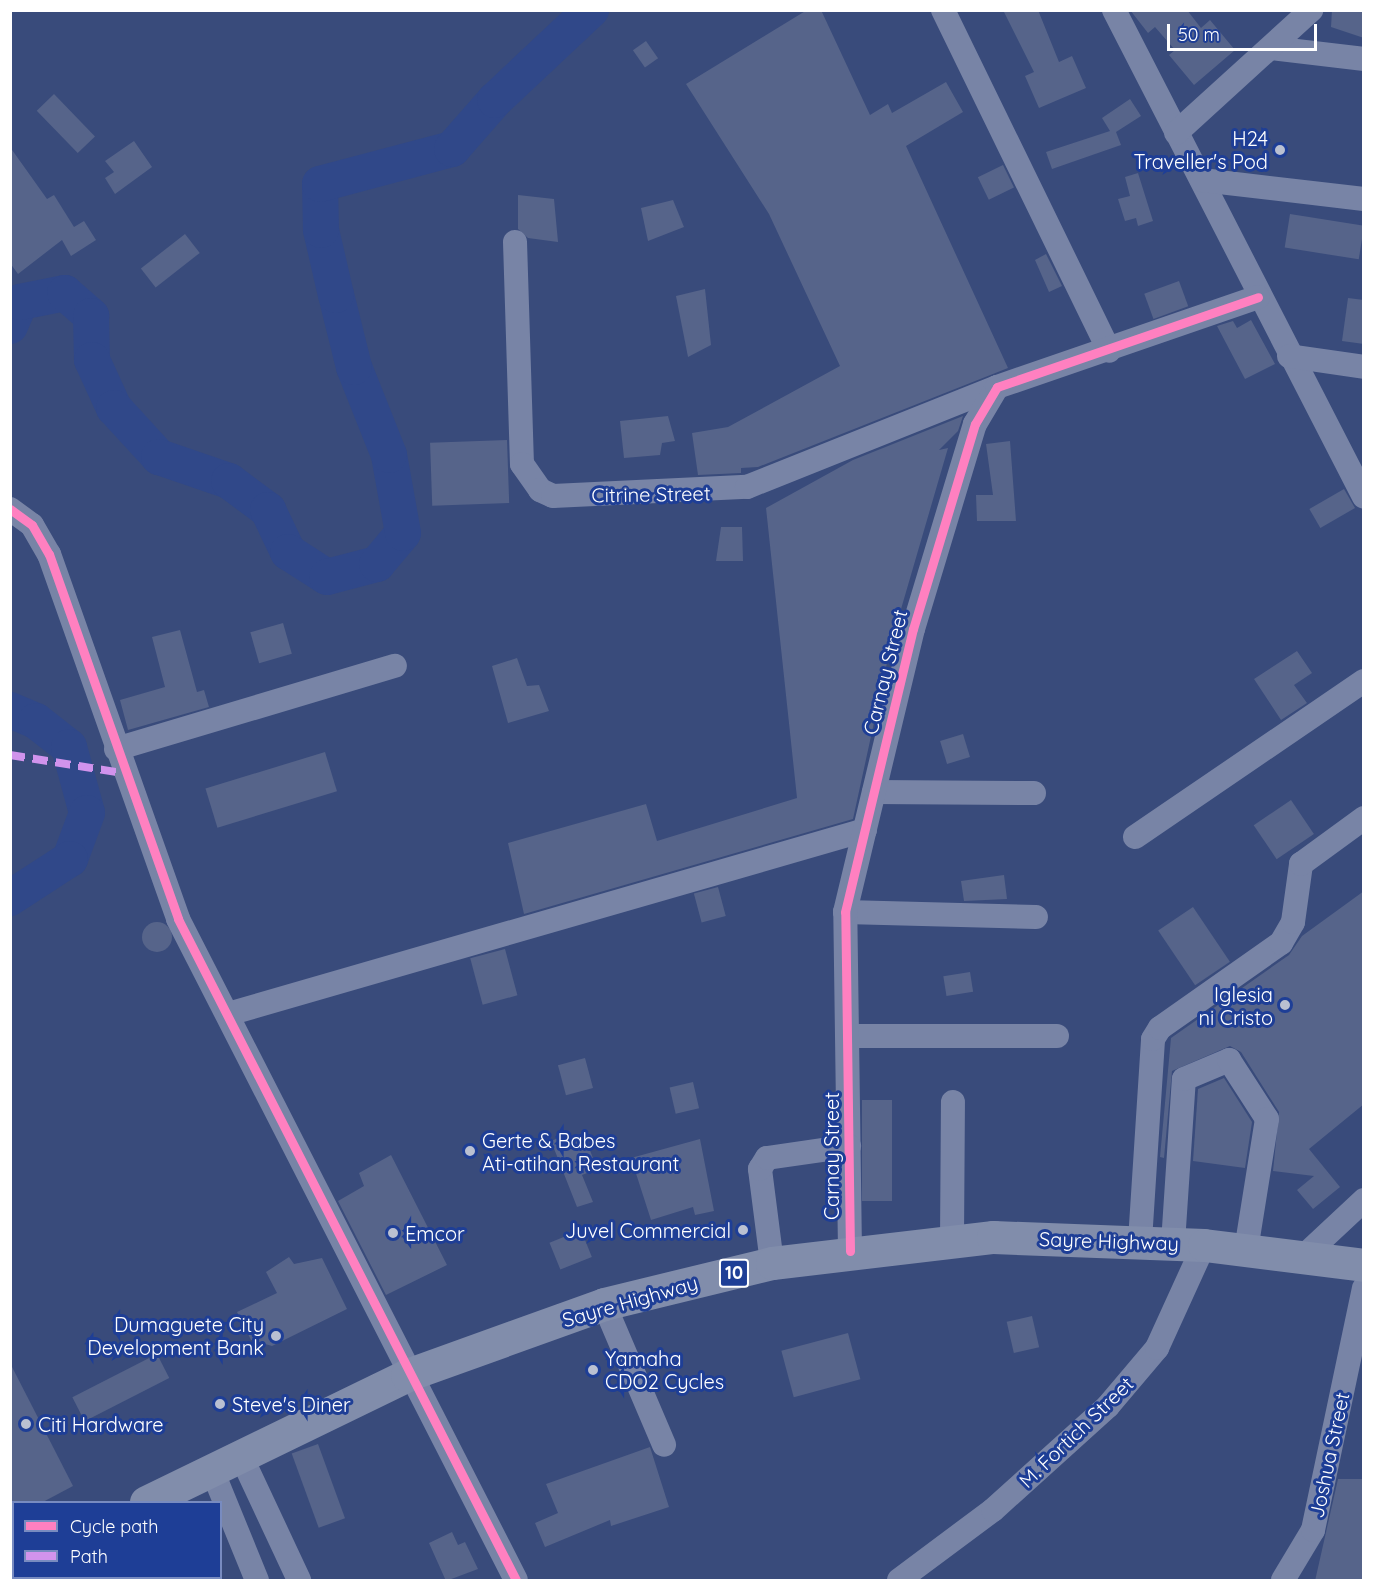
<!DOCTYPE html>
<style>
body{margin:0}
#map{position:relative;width:1374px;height:1591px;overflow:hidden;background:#394b7b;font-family:Quicksand,sans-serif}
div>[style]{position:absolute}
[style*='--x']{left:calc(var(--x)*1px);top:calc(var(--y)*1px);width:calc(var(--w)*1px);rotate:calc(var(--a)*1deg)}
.river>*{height:36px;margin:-18px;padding:0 18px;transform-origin:18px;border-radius:18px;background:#304889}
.building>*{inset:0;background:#56648a;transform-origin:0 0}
.round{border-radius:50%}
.minor>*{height:24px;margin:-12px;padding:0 12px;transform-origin:12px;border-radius:12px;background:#7884a6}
.highway>*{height:33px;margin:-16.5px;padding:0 16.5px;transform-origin:16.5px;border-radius:16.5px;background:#818dab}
.quiet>*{height:8px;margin-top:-4px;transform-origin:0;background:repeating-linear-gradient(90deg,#d193ec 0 15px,transparent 0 23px)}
.cycleway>*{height:9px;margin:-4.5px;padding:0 4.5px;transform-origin:4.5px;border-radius:4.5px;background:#ff80c0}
.dots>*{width:16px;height:16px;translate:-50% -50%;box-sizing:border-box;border:3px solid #1e3e96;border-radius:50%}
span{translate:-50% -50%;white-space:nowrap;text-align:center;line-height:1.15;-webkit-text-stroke:6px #1e3e96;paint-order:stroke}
.shield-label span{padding:2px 4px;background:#1e3e96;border:2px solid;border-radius:4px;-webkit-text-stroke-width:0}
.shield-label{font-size:18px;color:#fff;font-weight:700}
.poi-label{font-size:20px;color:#fff}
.right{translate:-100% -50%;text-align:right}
.left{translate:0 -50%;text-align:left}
.street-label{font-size:20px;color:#fff}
.frame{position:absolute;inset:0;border:12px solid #fff;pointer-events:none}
.legend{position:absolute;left:12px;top:1501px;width:210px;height:78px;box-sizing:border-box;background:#1e3e96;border:2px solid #788bc0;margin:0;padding:8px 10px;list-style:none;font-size:18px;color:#fff}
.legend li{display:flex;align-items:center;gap:12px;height:30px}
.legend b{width:30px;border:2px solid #788bc0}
.scale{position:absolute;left:1167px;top:24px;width:150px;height:27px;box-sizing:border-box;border:3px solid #fff;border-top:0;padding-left:8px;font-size:18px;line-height:21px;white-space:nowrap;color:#fff;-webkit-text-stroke:4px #1e3e96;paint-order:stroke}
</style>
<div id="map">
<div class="river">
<i style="--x:10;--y:326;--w:26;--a:-67"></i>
<i style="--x:20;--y:302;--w:46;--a:-11.3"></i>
<i style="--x:65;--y:293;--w:35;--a:41"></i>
<i style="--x:91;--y:316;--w:44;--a:88.7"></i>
<i style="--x:92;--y:360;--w:53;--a:65.4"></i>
<i style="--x:114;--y:408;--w:67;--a:47.4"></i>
<i style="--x:159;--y:457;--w:74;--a:18.9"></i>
<i style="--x:229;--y:481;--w:49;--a:36.6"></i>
<i style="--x:268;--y:510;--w:47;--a:64.5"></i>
<i style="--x:288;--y:552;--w:46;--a:32.7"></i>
<i style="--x:327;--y:577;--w:52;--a:-14.6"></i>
<i style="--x:377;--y:564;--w:40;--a:-50"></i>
<i style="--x:403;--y:533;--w:79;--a:-100.2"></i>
<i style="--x:389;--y:455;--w:95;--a:-111.7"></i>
<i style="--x:354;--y:367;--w:74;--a:-104"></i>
<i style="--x:336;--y:295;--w:67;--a:-103"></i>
<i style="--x:321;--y:230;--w:46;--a:-91.2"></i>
<i style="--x:320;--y:184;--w:137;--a:-14.9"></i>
<i style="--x:452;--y:149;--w:65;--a:-48.7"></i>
<i style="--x:495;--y:100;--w:132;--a:-43.2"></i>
<i style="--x:10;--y:710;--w:28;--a:23"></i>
<i style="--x:36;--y:721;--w:42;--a:38.2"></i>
<i style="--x:69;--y:747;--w:68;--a:74.7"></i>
<i style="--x:87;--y:813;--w:49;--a:110.3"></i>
<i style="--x:70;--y:859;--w:72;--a:147"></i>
</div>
<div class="building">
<i style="clip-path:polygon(807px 10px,821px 10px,870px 115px,888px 104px,892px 113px,946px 82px,963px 112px,906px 146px,1008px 368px,758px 467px,741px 468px,741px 473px,698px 475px,692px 433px,728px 427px,840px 366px,769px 214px,686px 84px)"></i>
<i style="clip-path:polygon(1003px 10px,1038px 10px,1059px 62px,1072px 56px,1086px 88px,1039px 108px,1025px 76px,1034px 72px)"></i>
<i style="clip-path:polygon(1130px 10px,1187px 10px,1201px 28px,1210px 20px,1235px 50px,1194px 85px,1169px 55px,1175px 50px,1155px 27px,1148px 33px)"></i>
<i style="clip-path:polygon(1332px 10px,1364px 10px,1364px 38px,1331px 27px)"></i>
<i style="left:646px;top:41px;width:21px;height:16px;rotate:55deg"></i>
<i style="left:54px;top:94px;width:59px;height:24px;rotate:46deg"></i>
<i style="clip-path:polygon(1130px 99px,1141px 116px,1116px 132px,1121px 145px,1052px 169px,1046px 152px,1110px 131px,1102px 118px)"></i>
<i style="clip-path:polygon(134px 141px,152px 167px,115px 194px,105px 178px,114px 172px,105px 161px)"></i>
<i style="clip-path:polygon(10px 147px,47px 199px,54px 195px,74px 227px,84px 221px,96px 240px,71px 256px,62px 240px,18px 274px,10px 263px)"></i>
<i style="left:1003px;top:165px;width:25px;height:28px;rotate:64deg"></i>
<i style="clip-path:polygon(1138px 173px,1153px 221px,1138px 226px,1136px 218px,1125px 221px,1118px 199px,1130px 196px,1125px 177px)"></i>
<i style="clip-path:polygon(518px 195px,554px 199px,558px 242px,528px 238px,518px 229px)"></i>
<i style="clip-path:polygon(673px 200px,684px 227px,648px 241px,641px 208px)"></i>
<i style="left:1290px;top:214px;width:75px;height:34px;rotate:9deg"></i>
<i style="left:185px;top:234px;width:24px;height:56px;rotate:52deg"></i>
<i style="clip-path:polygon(1046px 254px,1062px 286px,1049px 292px,1035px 260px)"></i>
<i style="left:1179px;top:281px;width:27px;height:37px;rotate:70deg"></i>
<i style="clip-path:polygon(705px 289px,711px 345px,688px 357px,676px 296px)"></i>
<i style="clip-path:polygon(1348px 298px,1364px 300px,1364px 344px,1342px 341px)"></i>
<i style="clip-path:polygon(1251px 320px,1275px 364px,1245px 379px,1217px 326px,1233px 321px,1237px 328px)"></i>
<i style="clip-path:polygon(668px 416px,675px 441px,662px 443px,660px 455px,624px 458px,620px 421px)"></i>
<i style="clip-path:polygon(963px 416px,958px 431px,939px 450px,948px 448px,892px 640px,853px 819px,524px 914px,508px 843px,646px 804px,657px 841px,797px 798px,766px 508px,853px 460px)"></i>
<i style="left:507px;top:440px;width:63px;height:77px;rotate:88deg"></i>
<i style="clip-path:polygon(1010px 441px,1016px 521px,977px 521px,976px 495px,993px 495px,986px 444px)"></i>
<i style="left:1344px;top:489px;width:22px;height:40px;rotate:60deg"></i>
<i style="clip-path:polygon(721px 527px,742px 527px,743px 561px,716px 561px)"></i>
<i style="left:283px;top:623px;width:32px;height:34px;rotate:74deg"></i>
<i style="clip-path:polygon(180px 630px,197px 692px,204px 690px,209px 707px,128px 730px,120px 700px,165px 687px,152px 637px)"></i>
<i style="clip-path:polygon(1297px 651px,1312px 673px,1294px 685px,1307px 703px,1281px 720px,1254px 679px)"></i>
<i style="clip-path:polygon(517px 658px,527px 686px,539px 685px,549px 711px,508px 723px,492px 666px)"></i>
<i style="left:963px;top:734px;width:24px;height:24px;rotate:73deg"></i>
<i style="left:325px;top:752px;width:41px;height:125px;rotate:73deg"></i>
<i style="left:1291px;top:800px;width:41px;height:45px;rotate:56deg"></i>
<i style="clip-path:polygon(1004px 875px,1007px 899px,964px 901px,961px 881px)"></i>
<i style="left:718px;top:887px;width:30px;height:25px;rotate:75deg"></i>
<i style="clip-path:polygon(1364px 891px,1364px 1104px,1309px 1149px,1340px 1187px,1313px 1209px,1297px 1190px,1314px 1176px,1273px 1171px,1279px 1112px,1241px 1052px,1230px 1046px,1172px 1071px,1164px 1158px,1160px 1157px,1171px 1038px,1289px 955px,1302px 936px)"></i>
<i style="left:1193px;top:907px;width:66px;height:42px;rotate:56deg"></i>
<i class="round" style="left:142px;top:922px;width:30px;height:30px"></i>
<i style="left:505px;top:949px;width:48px;height:36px;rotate:75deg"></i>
<i style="left:970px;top:972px;width:20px;height:27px;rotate:81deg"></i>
<i style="left:585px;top:1058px;width:31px;height:28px;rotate:75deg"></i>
<i style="clip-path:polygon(1224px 1078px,1252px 1122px,1245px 1168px,1193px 1161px,1198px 1089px)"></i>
<i style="left:693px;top:1082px;width:27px;height:24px;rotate:77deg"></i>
<i style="left:862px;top:1100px;width:30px;height:101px"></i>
<i style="clip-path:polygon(568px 1134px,571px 1143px,585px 1137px,597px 1169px,582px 1175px,593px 1202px,577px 1207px,551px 1141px)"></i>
<i style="clip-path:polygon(700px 1139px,714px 1211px,695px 1215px,693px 1207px,651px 1220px,631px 1158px)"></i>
<i style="clip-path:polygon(391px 1155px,447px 1265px,386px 1295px,338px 1201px,364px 1186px,359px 1173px)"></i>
<i style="left:581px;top:1230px;width:29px;height:34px;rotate:68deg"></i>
<i style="clip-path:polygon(289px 1257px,294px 1264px,322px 1258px,347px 1309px,272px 1346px,251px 1340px,237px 1312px,277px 1293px,266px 1272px)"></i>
<i style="left:1032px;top:1316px;width:32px;height:26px;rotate:77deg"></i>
<i style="left:848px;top:1333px;width:48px;height:69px;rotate:75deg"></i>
<i style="left:157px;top:1354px;width:27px;height:95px;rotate:63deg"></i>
<i style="clip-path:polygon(10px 1363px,73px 1486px,41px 1503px,10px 1503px)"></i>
<i style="left:318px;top:1444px;width:79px;height:28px;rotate:70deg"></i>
<i style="clip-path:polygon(650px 1447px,669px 1507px,611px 1526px,610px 1520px,545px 1547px,535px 1523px,558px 1513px,546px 1484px)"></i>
<i style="clip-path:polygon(1338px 1479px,1364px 1479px,1364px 1581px,1315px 1581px)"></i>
<i style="clip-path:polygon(452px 1532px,458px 1545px,465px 1542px,478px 1569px,446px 1581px,429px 1543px)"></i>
</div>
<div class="minor">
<i style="--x:943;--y:10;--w:379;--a:64"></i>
<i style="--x:1114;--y:10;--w:547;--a:62.83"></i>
<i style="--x:1271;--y:48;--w:94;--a:6.7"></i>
<i style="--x:1176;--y:133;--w:183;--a:-42.3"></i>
<i style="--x:1202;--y:180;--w:163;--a:6.7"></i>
<i style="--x:515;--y:242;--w:222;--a:88.2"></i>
<i style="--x:522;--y:464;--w:32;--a:55"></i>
<i style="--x:540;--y:490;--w:14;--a:25"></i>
<i style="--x:553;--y:496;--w:194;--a:-2.7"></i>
<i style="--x:747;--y:487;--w:269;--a:-21.8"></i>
<i style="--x:1289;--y:356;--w:76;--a:8.3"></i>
<i style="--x:10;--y:509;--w:27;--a:36"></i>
<i style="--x:32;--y:525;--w:34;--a:60"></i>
<i style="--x:49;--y:554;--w:387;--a:70.5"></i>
<i style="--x:178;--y:919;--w:742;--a:62.92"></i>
<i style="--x:116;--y:749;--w:291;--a:-16.6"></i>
<i style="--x:874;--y:792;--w:160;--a:0.4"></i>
<i style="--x:1135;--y:837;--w:277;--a:-34.3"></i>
<i style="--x:845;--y:912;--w:191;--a:1.5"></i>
<i style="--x:228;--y:1014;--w:663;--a:-16.11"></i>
<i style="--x:849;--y:1036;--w:208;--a:0"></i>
<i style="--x:952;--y:1239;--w:137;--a:-89.6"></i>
<i style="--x:1140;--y:1241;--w:202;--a:-86.3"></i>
<i style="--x:1153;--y:1039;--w:13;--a:-58"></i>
<i style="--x:1160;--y:1028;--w:148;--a:-35.1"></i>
<i style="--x:1281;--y:943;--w:24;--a:-60"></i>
<i style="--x:1293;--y:922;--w:59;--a:-82.1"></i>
<i style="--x:1301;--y:864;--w:78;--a:-36.1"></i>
<i style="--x:1173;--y:1243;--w:164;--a:-86.2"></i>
<i style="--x:1184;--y:1079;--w:49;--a:-22.9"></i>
<i style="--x:1229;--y:1060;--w:70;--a:57.2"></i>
<i style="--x:1267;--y:1119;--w:133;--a:99.1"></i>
<i style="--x:850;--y:1251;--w:339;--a:-90.8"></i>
<i style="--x:845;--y:912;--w:291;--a:-76.5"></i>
<i style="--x:913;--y:629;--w:214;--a:-73.2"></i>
<i style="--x:975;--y:424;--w:43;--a:-59.3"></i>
<i style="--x:997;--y:387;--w:276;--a:-19"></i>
<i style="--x:1304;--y:1256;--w:82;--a:-43"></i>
<i style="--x:772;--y:1263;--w:95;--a:-97.3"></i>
<i style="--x:760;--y:1169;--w:13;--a:-58"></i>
<i style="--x:767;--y:1158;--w:83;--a:-8.3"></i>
<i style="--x:604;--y:1304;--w:153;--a:66.9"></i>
<i style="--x:241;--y:1456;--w:137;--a:64.9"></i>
<i style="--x:212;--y:1470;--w:119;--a:67.8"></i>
<i style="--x:43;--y:1578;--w:2;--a:63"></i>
<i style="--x:186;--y:1578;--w:3;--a:45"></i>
<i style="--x:899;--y:1580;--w:117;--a:-36.7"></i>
<i style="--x:993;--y:1510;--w:155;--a:-42.1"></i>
<i style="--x:1108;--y:1406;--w:76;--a:-49.8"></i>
<i style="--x:1157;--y:1348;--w:113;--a:-65.5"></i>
<i style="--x:1283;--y:1580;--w:58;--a:-59"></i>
<i style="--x:1313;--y:1530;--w:247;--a:-78.1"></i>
</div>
<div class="highway">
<i style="--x:146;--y:1502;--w:290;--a:-25.9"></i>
<i style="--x:407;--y:1375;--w:209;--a:-19.8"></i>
<i style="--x:604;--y:1304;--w:173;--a:-13.7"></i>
<i style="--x:772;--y:1263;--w:223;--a:-6.7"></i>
<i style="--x:993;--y:1237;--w:211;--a:2.2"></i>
<i style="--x:1204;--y:1245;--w:161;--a:7.1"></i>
<i style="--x:10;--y:1570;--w:4;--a:-14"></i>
</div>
<div class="quiet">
<i style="--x:10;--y:755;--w:113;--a:9.1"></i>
</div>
<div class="cycleway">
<i style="--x:10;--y:509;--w:27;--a:36"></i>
<i style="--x:32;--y:525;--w:34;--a:60"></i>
<i style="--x:49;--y:554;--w:387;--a:70.5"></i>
<i style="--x:178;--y:919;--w:742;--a:62.92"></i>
<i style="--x:850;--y:1251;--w:339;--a:-90.8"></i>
<i style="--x:845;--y:912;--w:291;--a:-76.5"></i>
<i style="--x:913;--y:629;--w:214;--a:-73.2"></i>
<i style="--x:975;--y:424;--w:43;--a:-59.3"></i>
<i style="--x:997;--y:387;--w:276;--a:-19"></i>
</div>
<div class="dots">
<i style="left:1280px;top:150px;background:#bac0d1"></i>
<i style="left:1285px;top:1005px;background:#bac0d1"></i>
<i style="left:470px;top:1151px;background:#bac0d1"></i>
<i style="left:743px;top:1230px;background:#bac0d1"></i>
<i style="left:393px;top:1233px;background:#bac0d1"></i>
<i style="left:276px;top:1336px;background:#bac0d1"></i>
<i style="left:593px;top:1370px;background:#bac0d1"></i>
<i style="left:220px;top:1404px;background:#bac0d1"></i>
<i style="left:26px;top:1424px;background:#bac0d1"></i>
</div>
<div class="shield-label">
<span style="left:734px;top:1273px">10</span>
</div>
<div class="poi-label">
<span class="right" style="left:1268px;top:150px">H24<br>Traveller's Pod</span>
<span class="right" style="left:1273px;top:1006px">Iglesia<br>ni Cristo</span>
<span class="left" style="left:482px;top:1152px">Gerte &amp; Babes<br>Ati-atihan Restaurant</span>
<span class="right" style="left:731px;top:1230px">Juvel Commercial</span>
<span class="left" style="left:405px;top:1233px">Emcor</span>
<span class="right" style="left:264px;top:1336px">Dumaguete City<br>Development Bank</span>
<span class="left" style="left:605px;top:1370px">Yamaha<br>CDO2 Cycles</span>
<span class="left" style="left:232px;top:1404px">Steve's Diner</span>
<span class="left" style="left:38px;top:1424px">Citi Hardware</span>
</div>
<div class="street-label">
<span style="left:651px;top:494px;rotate:-1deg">Citrine Street</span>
<span style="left:885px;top:672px;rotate:-76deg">Carnay Street</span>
<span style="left:831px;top:1156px;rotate:-90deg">Carnay Street</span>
<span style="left:1109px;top:1241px;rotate:2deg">Sayre Highway</span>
<span style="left:630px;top:1301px;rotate:-16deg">Sayre Highway</span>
<span style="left:1076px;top:1432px;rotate:-44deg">M. Fortich Street</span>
<span style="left:1329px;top:1455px;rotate:-78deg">Joshua Street</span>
</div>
<div class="frame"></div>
<ul class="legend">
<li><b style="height:8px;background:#ff80c0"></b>Cycle path</li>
<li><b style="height:8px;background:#d193ec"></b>Path</li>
</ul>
<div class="scale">50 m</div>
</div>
